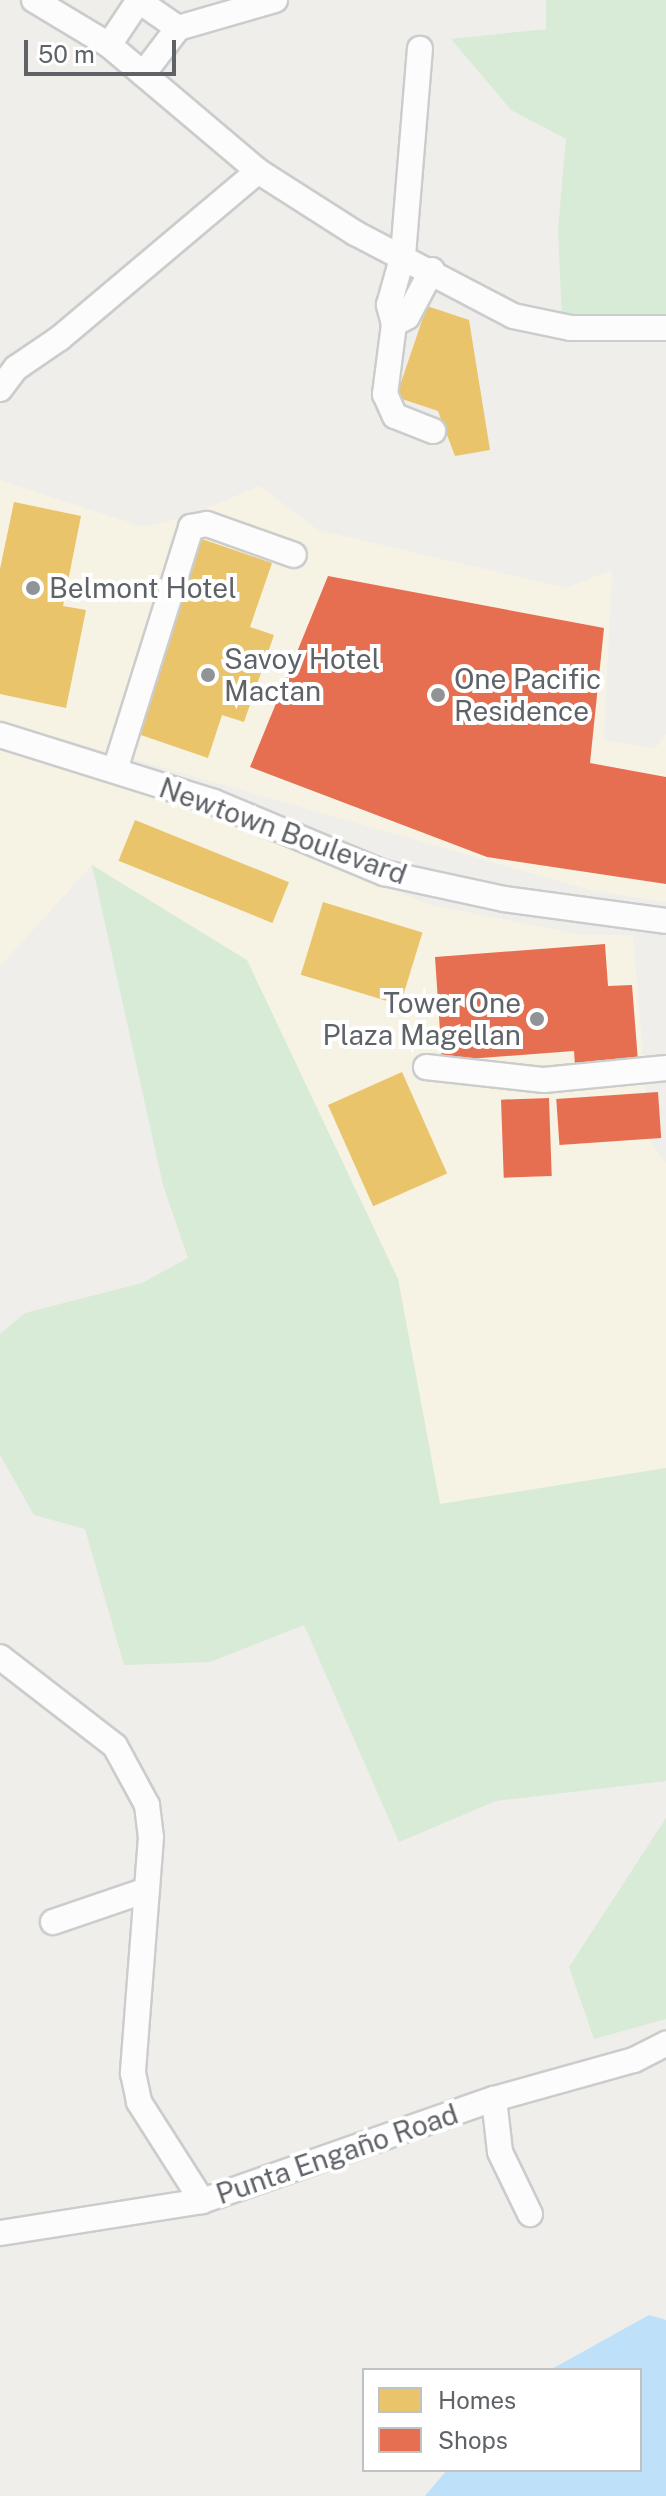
<!DOCTYPE html>
<meta charset="utf-8">
<style>
body{margin:0}
#map{position:relative;width:666px;height:2496px;overflow:hidden;background:#efeeea;font-family:"Public Sans",sans-serif}
div>[style]{position:absolute}
[style*='--x']{left:calc(var(--x)*1px);top:calc(var(--y)*1px);width:calc(var(--w)*1px);rotate:calc(var(--a)*1deg)}
.commercial>*{inset:0;background:#f7f3e4}
.green>*{inset:0;background:#d8ebd6}
.water>*{inset:0;background:#bfe0f9}
.homes>*{inset:0;background:#e9c46a;transform-origin:0 0}
.shops>*{inset:0;background:#e76f51;transform-origin:0 0}
.roads{filter:drop-shadow(2px 0 #cbcccc) drop-shadow(-2px 0 #cbcccc) drop-shadow(0 2px #cbcccc) drop-shadow(0 -2px #cbcccc)}
.minor>*{height:24px;margin:-12px;padding:0 12px;transform-origin:12px;border-radius:12px;background:#fdfcfc}
.dots>*{width:22px;height:22px;translate:-50% -50%;box-sizing:border-box;border:4px solid #fff;border-radius:50%}
span{translate:-50% -50%;white-space:nowrap;text-align:center;line-height:1.15;-webkit-text-stroke:8px #fff;paint-order:stroke}
.poi-label{font-size:28px;color:#5f6368}
.left{translate:0 -50%;text-align:left}
.right{translate:-100% -50%;text-align:right}
.street-label{font-size:28px;color:#5f6368}
.legend{position:absolute;left:362px;top:2368px;width:280px;height:104px;box-sizing:border-box;background:#fff;border:2px solid #bfc1c3;margin:0;padding:10px 14px;list-style:none;font-size:24px;color:#5f6368}
.legend li{display:flex;align-items:center;gap:16px;height:40px}
.legend b{width:40px;border:2px solid #bfc1c3}
.scale{position:absolute;left:24px;top:40px;width:152px;height:36px;box-sizing:border-box;border:4px solid #5f6368;border-top:0;padding-left:10px;font-size:24px;line-height:28px;white-space:nowrap;color:#5f6368;-webkit-text-stroke:6px #fff;paint-order:stroke}
</style>
<div id="map">
<div class="commercial">
<i style="clip-path:polygon(0 480px,143px 527px,189px 516px,259px 486px,318px 530px,566px 588px,612px 570px,604px 740px,655px 749px,666px 734px,666px 902px,594px 891px,0 721px)"></i>
<i style="clip-path:polygon(0 749px,103px 775px,431px 905px,582px 935px,633px 935px,650px 1141px,666px 1163px,666px 1468px,440px 1504px,398px 1279px,92px 865px,0 966px)"></i>
</div>
<div class="green">
<i style="clip-path:polygon(546px 0,666px 0,666px 320px,562px 321px,558px 230px,566px 139px,511px 110px,451px 39px,546px 29px)"></i>
<i style="clip-path:polygon(92px 865px,247px 960px,398px 1279px,440px 1504px,666px 1468px,666px 1781px,496px 1801px,399px 1842px,304px 1625px,210px 1662px,124px 1665px,85px 1529px,34px 1515px,0 1455px,0 1334px,25px 1313px,142px 1283px,188px 1258px,163px 1185px)"></i>
<i style="clip-path:polygon(666px 1818px,666px 2019px,594px 2039px,569px 1967px)"></i>
</div>
<div class="water">
<i style="clip-path:polygon(649px 2315px,666px 2320px,666px 2496px,425px 2496px,447px 2470px,640px 2470px,640px 2370px,550px 2370px)"></i>
</div>
<div class="homes">
<i style="clip-path:polygon(427px 306px,469px 320px,490px 450px,455px 456px,438px 411px,396px 397px)"></i>
<i style="clip-path:polygon(14px 502px,81px 516px,63px 606px,86px 610px,66px 708px,0 694px,0 569px)"></i>
<i style="clip-path:polygon(202px 539px,272px 563px,250px 627px,274px 635px,244px 722px,222px 715px,208px 758px,135px 733px)"></i>
<i style="left:135px;top:820px;width:166px;height:44px;rotate:22deg"></i>
<i style="left:323px;top:902px;width:104px;height:76px;rotate:17deg"></i>
<i style="left:402px;top:1072px;width:111px;height:81px;rotate:66deg"></i>
</div>
<div class="shops">
<i style="clip-path:polygon(328px 576px,604px 628px,590px 763px,666px 777px,666px 884px,487px 857px,250px 767px)"></i>
<i style="clip-path:polygon(605px 944px,608px 986px,632px 985px,638px 1061px,575px 1066px,574px 1051px,442px 1061px,435px 957px)"></i>
<i style="left:658px;top:1092px;width:46px;height:102px;rotate:86deg"></i>
<i style="left:549px;top:1098px;width:78px;height:48px;rotate:88deg"></i>
</div>
<div class="roads">
<div class="minor">
<i style="--x:34;--y:0;--w:87;--a:31"></i>
<i style="--x:109;--y:45;--w:195;--a:40.2"></i>
<i style="--x:258;--y:171;--w:115;--a:32.6"></i>
<i style="--x:355;--y:233;--w:178;--a:27.7"></i>
<i style="--x:513;--y:316;--w:59;--a:11.7"></i>
<i style="--x:571;--y:328;--w:95;--a:0"></i>
<i style="--x:139;--y:1;--w:47;--a:34.7"></i>
<i style="--x:109;--y:45;--w:54;--a:-56.3"></i>
<i style="--x:143;--y:74;--w:58;--a:-52.7"></i>
<i style="--x:178;--y:28;--w:101;--a:-16.1"></i>
<i style="--x:432;--y:270;--w:53;--a:118"></i>
<i style="--x:407;--y:317;--w:15;--a:152"></i>
<i style="--x:394;--y:324;--w:71;--a:97.3"></i>
<i style="--x:385;--y:394;--w:24;--a:66"></i>
<i style="--x:395;--y:416;--w:41;--a:21.5"></i>
<i style="--x:394;--y:324;--w:20;--a:-105"></i>
<i style="--x:389;--y:305;--w:52;--a:-74.4"></i>
<i style="--x:403;--y:255;--w:207;--a:-85.3"></i>
<i style="--x:0;--y:389;--w:26;--a:-53"></i>
<i style="--x:16;--y:368;--w:53;--a:-34.3"></i>
<i style="--x:60;--y:338;--w:259;--a:-40.1"></i>
<i style="--x:0;--y:735;--w:224;--a:17.4"></i>
<i style="--x:214;--y:802;--w:184;--a:22.7"></i>
<i style="--x:384;--y:873;--w:123;--a:12.2"></i>
<i style="--x:504;--y:899;--w:163;--a:7.7"></i>
<i style="--x:115;--y:770;--w:255;--a:-72.6"></i>
<i style="--x:191;--y:527;--w:16;--a:-11"></i>
<i style="--x:207;--y:524;--w:92;--a:19.6"></i>
<i style="--x:426;--y:1067;--w:119;--a:6.3"></i>
<i style="--x:544;--y:1080;--w:123;--a:-5.6"></i>
<i style="--x:0;--y:1657;--w:145;--a:37.7"></i>
<i style="--x:115;--y:1746;--w:67;--a:61.5"></i>
<i style="--x:147;--y:1805;--w:32;--a:83"></i>
<i style="--x:151;--y:1837;--w:237;--a:94.4"></i>
<i style="--x:133;--y:2073;--w:30;--a:78"></i>
<i style="--x:139;--y:2102;--w:117;--a:57.5"></i>
<i style="--x:53;--y:1922;--w:99;--a:-18.8"></i>
<i style="--x:494;--y:2099;--w:53;--a:83.5"></i>
<i style="--x:500;--y:2152;--w:69;--a:64.2"></i>
<i style="--x:0;--y:2233;--w:205;--a:-9"></i>
<i style="--x:202;--y:2201;--w:309;--a:-19.3"></i>
<i style="--x:494;--y:2099;--w:145;--a:-15.6"></i>
<i style="--x:634;--y:2060;--w:36;--a:-27"></i>
</div>
</div>
<div class="dots">
<i style="left:33px;top:588px;background:#919496"></i>
<i style="left:208px;top:675px;background:#919496"></i>
<i style="left:438px;top:695px;background:#919496"></i>
<i style="left:537px;top:1019px;background:#919496"></i>
</div>
<div class="poi-label">
<span class="left" style="left:49px;top:588px">Belmont Hotel</span>
<span class="left" style="left:224px;top:675px">Savoy Hotel<br>Mactan</span>
<span class="left" style="left:454px;top:695px">One Pacific<br>Residence</span>
<span class="right" style="left:521px;top:1019px">Tower One<br>Plaza Magellan</span>
</div>
<div class="street-label">
<span style="left:283px;top:831px;rotate:20deg">Newtown Boulevard</span>
<span style="left:337px;top:2154px;rotate:-19deg">Punta Engaño Road</span>
</div>
<ul class="legend">
<li><b style="height:22px;background:#e9c46a"></b>Homes</li>
<li><b style="height:22px;background:#e76f51"></b>Shops</li>
</ul>
<div class="scale">50 m</div>
</div>
